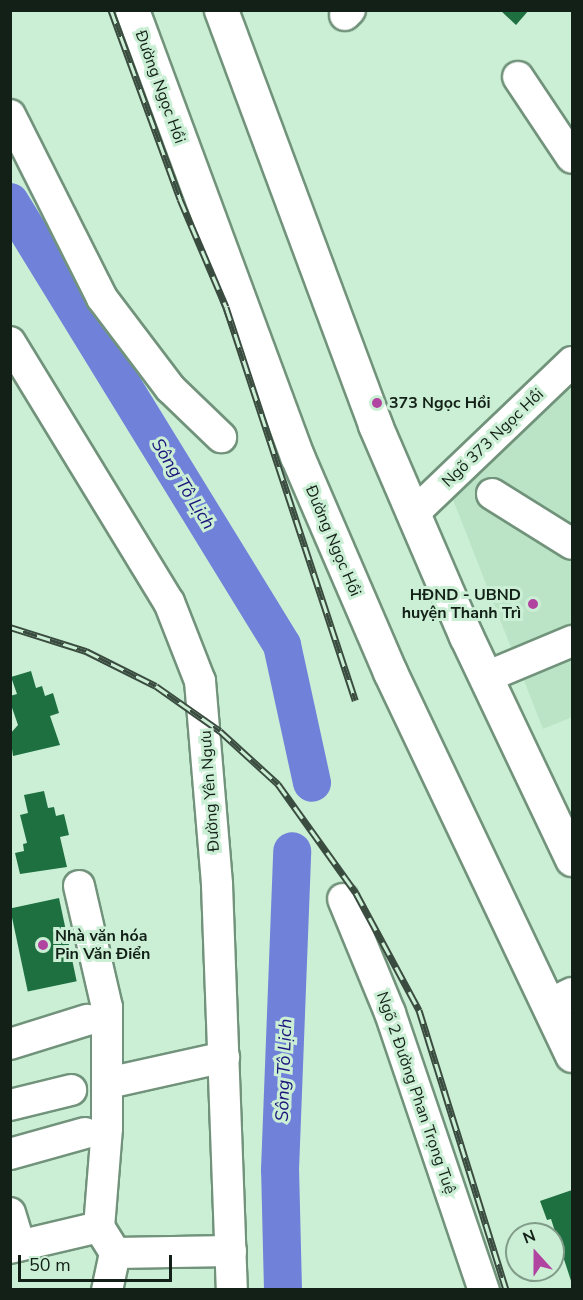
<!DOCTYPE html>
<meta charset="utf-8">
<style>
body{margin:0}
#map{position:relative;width:583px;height:1300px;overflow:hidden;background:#cbefd5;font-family:"Nunito Sans",sans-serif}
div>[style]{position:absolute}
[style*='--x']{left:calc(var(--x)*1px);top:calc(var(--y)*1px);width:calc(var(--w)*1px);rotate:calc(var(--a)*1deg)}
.built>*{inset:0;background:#bae4c5}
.river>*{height:38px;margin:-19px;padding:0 19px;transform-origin:19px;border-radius:19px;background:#7081da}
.building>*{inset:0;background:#1e7041;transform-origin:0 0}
.roads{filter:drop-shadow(2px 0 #72937b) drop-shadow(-2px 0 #72937b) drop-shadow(0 2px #72937b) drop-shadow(0 -2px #72937b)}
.minor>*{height:30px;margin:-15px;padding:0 15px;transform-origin:15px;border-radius:15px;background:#fff}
.major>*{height:33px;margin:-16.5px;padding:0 16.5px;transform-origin:16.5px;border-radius:16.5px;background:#fff}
.highway>*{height:33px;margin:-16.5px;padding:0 16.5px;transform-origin:16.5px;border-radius:16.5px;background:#fff}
.rail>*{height:7px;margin-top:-3.5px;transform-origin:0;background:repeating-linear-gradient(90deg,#cbefd5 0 14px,#3a4c3f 0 28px);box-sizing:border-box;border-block:2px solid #3a4c3f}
.dots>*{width:16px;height:16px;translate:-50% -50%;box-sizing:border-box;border:3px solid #cbefd5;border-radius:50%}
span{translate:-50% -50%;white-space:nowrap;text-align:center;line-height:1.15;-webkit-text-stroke:6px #cbefd5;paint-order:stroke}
.street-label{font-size:16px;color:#132017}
.poi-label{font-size:16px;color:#132017;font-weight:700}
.left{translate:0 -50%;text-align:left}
.right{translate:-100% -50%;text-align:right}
.water-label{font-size:18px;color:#1c137d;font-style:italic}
.frame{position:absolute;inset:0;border:12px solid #132017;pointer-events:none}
.north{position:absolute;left:505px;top:1222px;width:60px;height:60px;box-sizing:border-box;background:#cbefd5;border:2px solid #819c89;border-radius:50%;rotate:339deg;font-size:16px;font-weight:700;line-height:24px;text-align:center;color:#132017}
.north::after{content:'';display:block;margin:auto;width:21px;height:27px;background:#b143a1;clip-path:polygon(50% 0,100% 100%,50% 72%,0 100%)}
.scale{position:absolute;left:18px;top:1255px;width:154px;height:27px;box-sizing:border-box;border:3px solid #132017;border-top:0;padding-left:8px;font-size:18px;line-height:21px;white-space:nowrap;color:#132017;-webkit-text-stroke:4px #cbefd5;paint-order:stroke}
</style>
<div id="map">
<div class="built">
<i style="clip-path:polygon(572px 376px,572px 717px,543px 729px,450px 492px)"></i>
</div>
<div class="river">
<i style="--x:10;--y:202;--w:520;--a:58.45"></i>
<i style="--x:282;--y:645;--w:141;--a:77.7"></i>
<i style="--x:283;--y:1290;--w:120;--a:-91.4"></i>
<i style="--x:280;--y:1170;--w:319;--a:-87.8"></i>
</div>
<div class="building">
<i style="clip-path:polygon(500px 10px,529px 10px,516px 25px)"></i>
<i style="clip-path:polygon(31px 671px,36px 688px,42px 686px,45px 696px,53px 693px,59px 713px,50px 716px,60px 745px,13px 756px,10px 734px,18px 725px,10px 702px,10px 696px,17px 694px,11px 677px)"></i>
<i style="clip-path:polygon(44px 791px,48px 808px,54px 807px,56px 816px,64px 814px,69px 835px,60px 837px,67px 867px,20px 874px,15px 853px,24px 851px,23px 844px,27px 843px,20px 815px,28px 813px,24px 795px)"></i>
<i style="left:59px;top:898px;width:85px;height:50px;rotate:78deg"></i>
<i style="clip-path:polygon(572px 1190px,572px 1284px,551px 1219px,547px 1220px,540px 1201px)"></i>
</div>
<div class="roads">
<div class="minor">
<i style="--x:345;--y:15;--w:7;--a:-45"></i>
<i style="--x:518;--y:77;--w:97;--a:56.3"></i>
<i style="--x:10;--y:115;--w:205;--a:63.3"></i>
<i style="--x:102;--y:298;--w:113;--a:52.9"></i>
<i style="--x:170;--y:388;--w:71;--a:43.9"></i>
<i style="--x:10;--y:342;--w:305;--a:58.6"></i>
<i style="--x:169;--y:602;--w:85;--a:68.6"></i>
<i style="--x:200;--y:681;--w:205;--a:85.2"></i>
<i style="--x:217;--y:885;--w:405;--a:87.9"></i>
<i style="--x:492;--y:494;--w:94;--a:32"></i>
<i style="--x:413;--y:514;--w:220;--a:-43.7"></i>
<i style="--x:486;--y:677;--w:93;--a:-22.7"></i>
<i style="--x:79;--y:886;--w:124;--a:77"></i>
<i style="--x:107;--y:1007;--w:121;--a:90"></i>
<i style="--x:107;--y:1128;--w:99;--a:94.6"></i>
<i style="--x:99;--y:1227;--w:31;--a:58"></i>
<i style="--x:115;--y:1253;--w:38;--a:102"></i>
<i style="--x:343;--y:899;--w:123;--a:67.6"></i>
<i style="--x:390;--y:1013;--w:293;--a:71.3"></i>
<i style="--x:10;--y:1044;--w:81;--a:-17.3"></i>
<i style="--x:108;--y:1083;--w:119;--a:-12.6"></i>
<i style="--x:10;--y:1105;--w:63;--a:-13.8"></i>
<i style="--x:10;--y:1154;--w:78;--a:-15.6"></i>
<i style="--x:10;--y:1213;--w:34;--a:73"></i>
<i style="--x:10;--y:1248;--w:91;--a:-13.3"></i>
<i style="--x:115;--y:1253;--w:116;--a:-1"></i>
</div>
<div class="major">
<i style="--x:549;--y:1005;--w:25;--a:-26"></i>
</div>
<div class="highway">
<i style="--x:132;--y:10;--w:476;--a:69.7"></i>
<i style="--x:297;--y:456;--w:235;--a:66.7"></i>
<i style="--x:390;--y:672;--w:424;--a:64.6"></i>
<i style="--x:221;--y:10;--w:443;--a:69.6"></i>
<i style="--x:375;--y:425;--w:230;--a:66.7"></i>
<i style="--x:466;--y:636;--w:247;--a:64.6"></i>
</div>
</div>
<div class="rail">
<i style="--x:111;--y:10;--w:201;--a:69.9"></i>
<i style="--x:180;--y:199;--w:117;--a:66.9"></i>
<i style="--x:226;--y:307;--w:414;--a:71.8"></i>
<i style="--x:10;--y:627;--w:80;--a:17.5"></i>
<i style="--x:86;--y:651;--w:78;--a:26.6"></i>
<i style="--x:156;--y:686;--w:78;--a:35.1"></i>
<i style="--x:220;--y:731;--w:79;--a:42.4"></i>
<i style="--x:278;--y:784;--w:134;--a:54.4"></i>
<i style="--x:356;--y:893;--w:133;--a:61.7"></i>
<i style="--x:419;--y:1010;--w:293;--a:72.7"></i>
</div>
<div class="dots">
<i style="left:377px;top:403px;background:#b143a1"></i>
<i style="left:533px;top:604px;background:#b143a1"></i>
<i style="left:43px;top:945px;background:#b143a1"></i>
</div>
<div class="street-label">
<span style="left:160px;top:87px;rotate:70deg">Đường Ngọc Hồi</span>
<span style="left:493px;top:438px;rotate:-44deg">Ngõ 373 Ngọc Hồi</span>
<span style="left:333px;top:541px;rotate:67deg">Đường Ngọc Hồi</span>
<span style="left:210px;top:791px;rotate:-94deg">Đường Yên Ngưu</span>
<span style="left:416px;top:1093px;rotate:71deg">Ngõ 2 Đường Phan Trọng Tuệ</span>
</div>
<div class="poi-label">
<span class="left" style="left:389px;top:403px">373 Ngọc Hồi</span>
<span class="right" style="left:521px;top:604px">HĐND - UBND<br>huyện Thanh Trì</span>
<span class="left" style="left:55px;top:945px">Nhà văn hóa<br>Pin Văn Điển</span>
</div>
<div class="water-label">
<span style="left:183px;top:484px;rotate:58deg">Sông Tô Lịch</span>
<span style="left:284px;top:1070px;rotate:-88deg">Sông Tô Lịch</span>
</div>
<div class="frame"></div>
<div class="north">N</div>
<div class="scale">50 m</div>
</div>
